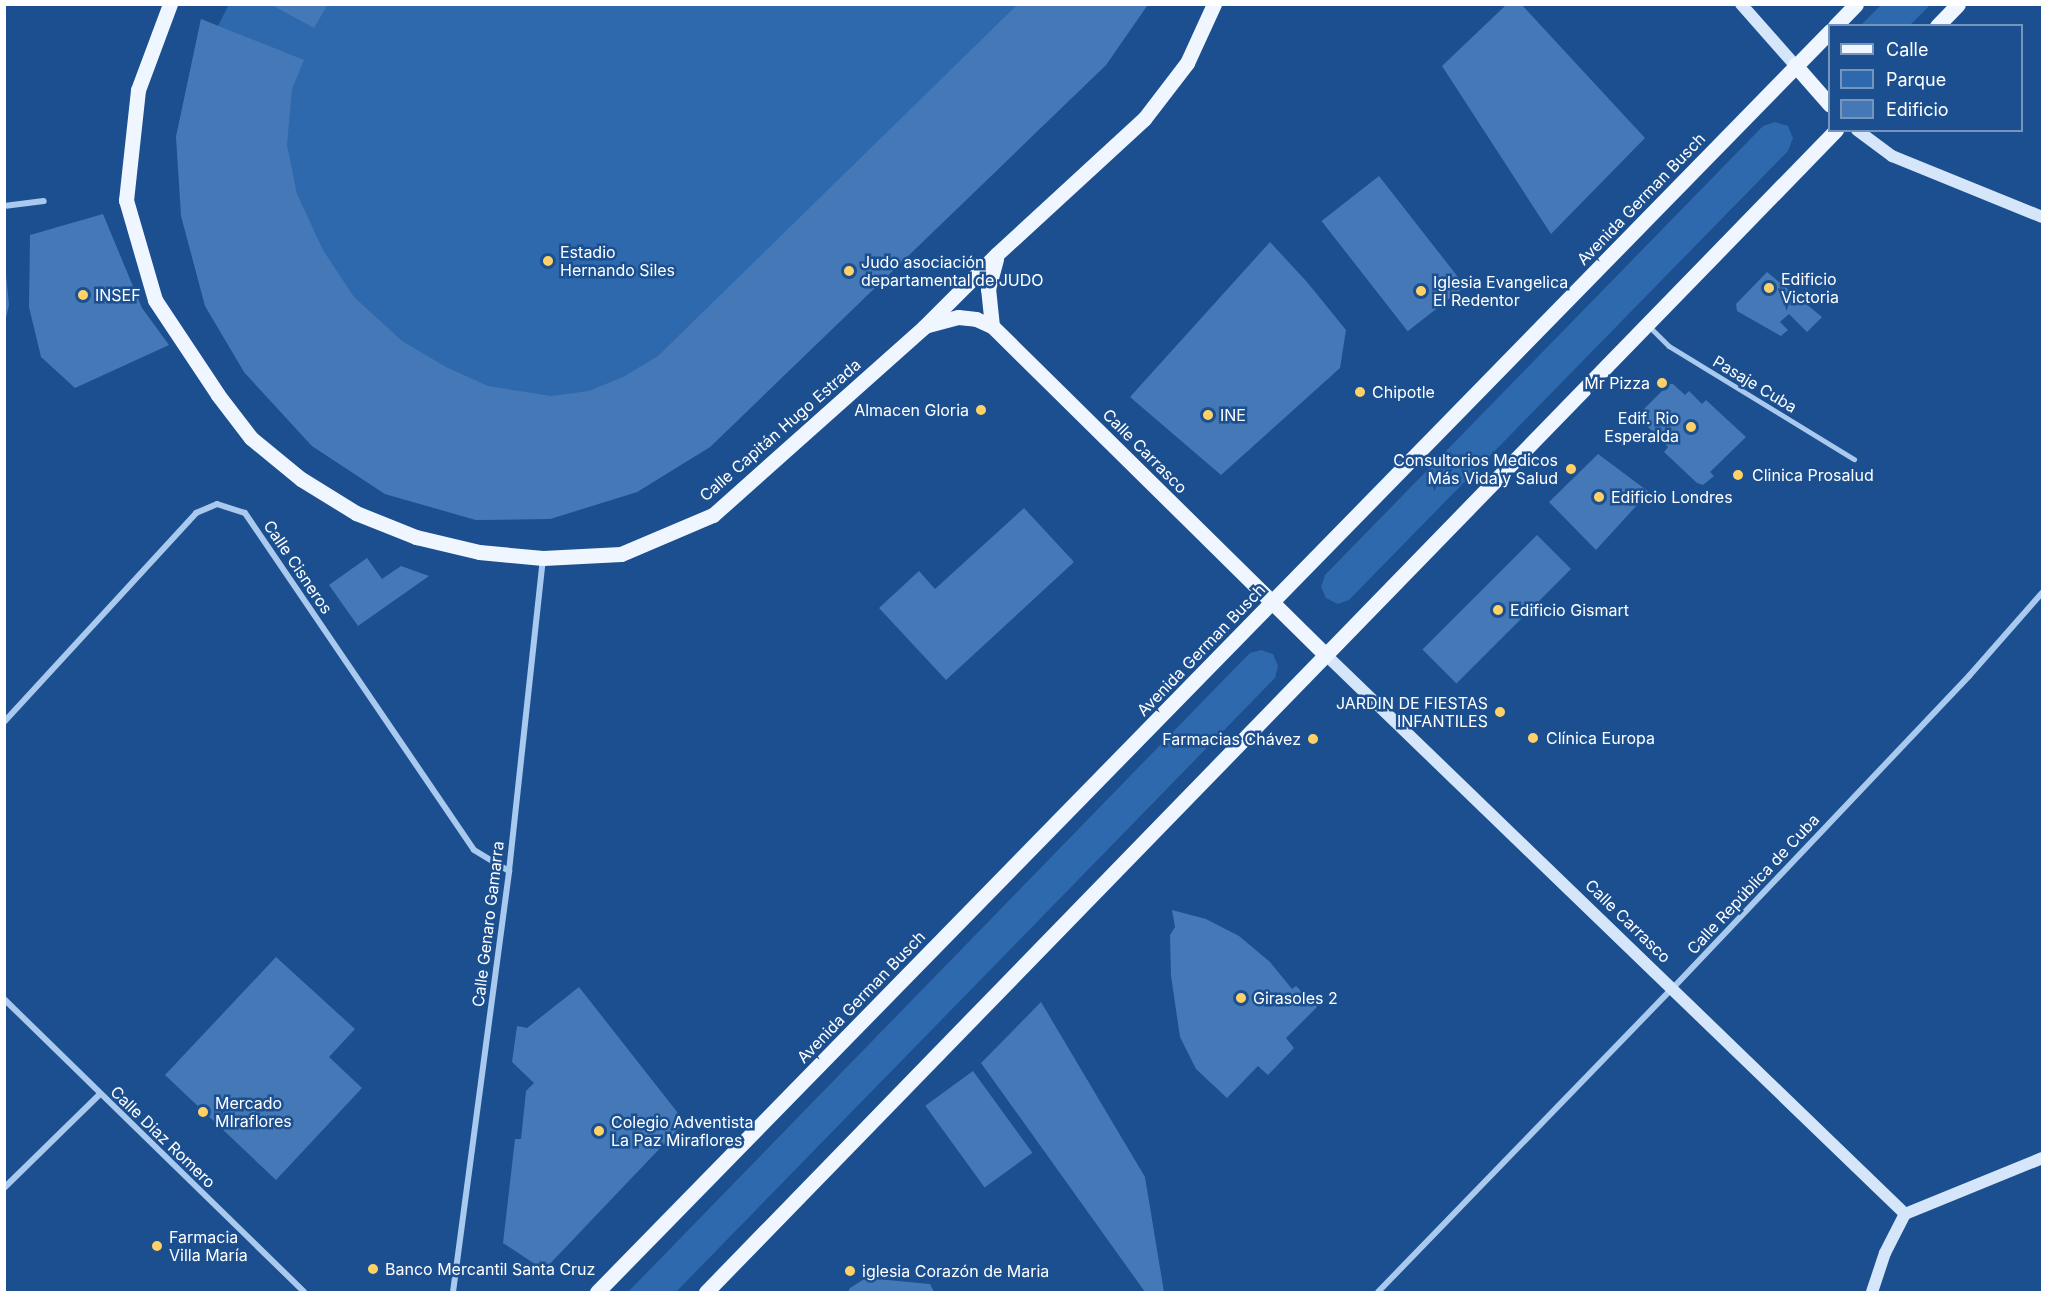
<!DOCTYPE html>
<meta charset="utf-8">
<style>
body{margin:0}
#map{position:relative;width:2047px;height:1297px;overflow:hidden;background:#1b4f8f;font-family:Inter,sans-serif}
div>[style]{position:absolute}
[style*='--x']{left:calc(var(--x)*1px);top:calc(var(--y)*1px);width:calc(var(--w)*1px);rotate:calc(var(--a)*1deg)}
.green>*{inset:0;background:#2e69ad}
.building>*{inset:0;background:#4478b7;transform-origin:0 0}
.lane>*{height:4.5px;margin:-2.25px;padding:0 2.25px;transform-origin:2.25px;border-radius:2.25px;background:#a9c9ee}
.street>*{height:6px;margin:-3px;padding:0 3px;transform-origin:3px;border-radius:3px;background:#a9c9ee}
.secondary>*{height:12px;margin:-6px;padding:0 6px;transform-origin:6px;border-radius:6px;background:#d6e6fa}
.primary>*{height:15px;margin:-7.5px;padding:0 7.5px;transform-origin:7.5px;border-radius:7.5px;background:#f0f6ff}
.dots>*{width:16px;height:16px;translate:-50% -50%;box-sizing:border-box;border:3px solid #1b4f8f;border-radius:50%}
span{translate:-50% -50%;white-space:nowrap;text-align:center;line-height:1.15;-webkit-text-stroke:5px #1b4f8f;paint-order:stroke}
.street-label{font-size:16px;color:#fff}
.poi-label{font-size:16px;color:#fff}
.left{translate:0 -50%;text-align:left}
.right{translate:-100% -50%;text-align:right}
.frame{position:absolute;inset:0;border:6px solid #fff;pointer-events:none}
.legend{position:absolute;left:1828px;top:24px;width:195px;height:108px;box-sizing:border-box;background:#1b4f8f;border:2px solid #7695bc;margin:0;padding:8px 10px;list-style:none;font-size:18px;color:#fff}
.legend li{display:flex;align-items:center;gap:12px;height:30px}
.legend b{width:30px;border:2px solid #7695bc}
</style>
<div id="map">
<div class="green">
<i style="clip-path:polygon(229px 4px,1148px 5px,1106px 65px,710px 447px,637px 492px,550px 519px,476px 520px,385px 494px,312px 446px,244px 372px,176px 137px,201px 19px,218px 26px)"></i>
<i style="clip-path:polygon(1881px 5px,1881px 4px,1930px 5px,1910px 25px,1861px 25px)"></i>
<i style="clip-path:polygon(1775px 122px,1788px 126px,1793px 138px,1788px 151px,1349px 600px,1338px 604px,1326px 598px,1321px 587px,1325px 575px,1763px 126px)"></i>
<i style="clip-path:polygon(1261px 650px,1273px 654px,1278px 666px,1275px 678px,676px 1292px,628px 1292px,1240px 663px,1250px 653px)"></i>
</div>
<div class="building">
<i style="clip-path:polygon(270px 4px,328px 4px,314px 28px)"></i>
<i style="clip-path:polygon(1018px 4px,1148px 4px,1106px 65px,710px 447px,637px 492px,550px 519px,476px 520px,385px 494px,312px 446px,244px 372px,205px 306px,181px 216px,176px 137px,201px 19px,304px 60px,292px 89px,287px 145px,297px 194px,323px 250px,354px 297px,402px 341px,446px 367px,488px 386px,551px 396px,589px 391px,623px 377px,658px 356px)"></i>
<i style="clip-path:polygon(1507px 4px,1521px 4px,1645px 138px,1551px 234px,1442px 66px)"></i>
<i style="left:1379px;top:176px;width:140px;height:73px;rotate:52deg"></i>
<i style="clip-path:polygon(103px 214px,142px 308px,169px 345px,75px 388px,41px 357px,29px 307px,30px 235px)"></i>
<i style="clip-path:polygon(1270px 242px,1307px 282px,1346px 330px,1340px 368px,1221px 475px,1130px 397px)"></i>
<i style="clip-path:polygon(4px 253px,9px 305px,5px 322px,4px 322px)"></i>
<i style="clip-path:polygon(1767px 272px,1822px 317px,1807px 332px,1789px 314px,1780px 322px,1788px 330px,1781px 336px,1737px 311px,1736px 304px)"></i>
<i style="clip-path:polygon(1669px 384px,1673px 384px,1685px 395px,1689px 391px,1702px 404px,1706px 400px,1746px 437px,1710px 472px,1714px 476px,1703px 485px,1697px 483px,1664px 452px,1668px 447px,1637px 416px)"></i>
<i style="clip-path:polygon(1598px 454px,1649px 492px,1596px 550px,1549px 502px)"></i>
<i style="clip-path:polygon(1024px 508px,1074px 562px,946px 680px,879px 608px,919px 571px,935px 589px)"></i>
<i style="left:1537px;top:535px;width:48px;height:162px;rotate:45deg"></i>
<i style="clip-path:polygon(367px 558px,382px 579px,401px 566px,429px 576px,358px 626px,329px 585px)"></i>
<i style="clip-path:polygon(1172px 910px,1206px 919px,1239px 936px,1270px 962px,1292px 989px,1296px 986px,1317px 1007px,1286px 1038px,1294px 1048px,1268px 1075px,1258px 1066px,1227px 1098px,1196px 1069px,1180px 1037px,1171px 976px,1170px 935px,1175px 927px)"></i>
<i style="clip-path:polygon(276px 957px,355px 1029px,329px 1057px,362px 1088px,276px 1180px,165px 1075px)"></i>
<i style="clip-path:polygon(579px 987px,685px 1122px,544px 1270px,503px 1243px,515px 1139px,521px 1139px,526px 1091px,534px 1083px,512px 1062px,517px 1026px,527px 1028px)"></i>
<i style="clip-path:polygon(1041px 1002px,1145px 1177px,1164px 1292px,1145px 1292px,981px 1063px)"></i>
<i style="left:973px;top:1071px;width:101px;height:59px;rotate:54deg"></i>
<i style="clip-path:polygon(866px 1278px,930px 1284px,934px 1292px,848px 1292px,850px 1288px)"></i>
</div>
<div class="lane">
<i style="--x:1649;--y:326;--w:28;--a:45"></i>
<i style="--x:1669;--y:346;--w:217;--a:31.4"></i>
</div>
<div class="street">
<i style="--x:4;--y:206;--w:40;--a:-7.1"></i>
<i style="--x:4;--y:722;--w:284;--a:-47.4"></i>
<i style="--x:196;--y:513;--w:23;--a:-23"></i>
<i style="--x:217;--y:504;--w:29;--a:18"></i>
<i style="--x:245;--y:513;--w:407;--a:55.8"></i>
<i style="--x:474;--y:850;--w:41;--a:31"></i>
<i style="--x:4;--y:999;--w:419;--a:44.3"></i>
<i style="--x:4;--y:1188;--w:134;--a:-44.4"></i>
<i style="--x:453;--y:1292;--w:425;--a:-82.4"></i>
<i style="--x:509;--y:871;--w:315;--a:-83.8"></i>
<i style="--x:1378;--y:1292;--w:422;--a:-45.9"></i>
<i style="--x:1672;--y:989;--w:431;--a:-46.5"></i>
<i style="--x:1969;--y:676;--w:111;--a:-48.7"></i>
</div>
<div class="secondary">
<i style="--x:1741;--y:4;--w:81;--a:48.5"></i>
<i style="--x:1857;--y:130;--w:44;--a:36.6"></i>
<i style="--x:1892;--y:156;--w:162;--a:22.1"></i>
<i style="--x:1325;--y:654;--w:806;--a:43.99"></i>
<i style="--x:1872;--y:1292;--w:41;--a:-71.6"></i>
<i style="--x:1885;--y:1253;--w:44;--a:-62.9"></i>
<i style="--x:1905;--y:1214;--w:148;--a:-22.2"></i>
</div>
<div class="primary">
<i style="--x:170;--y:4;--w:92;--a:110.4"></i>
<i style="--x:138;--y:90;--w:111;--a:96.2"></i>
<i style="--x:126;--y:200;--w:104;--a:73.8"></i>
<i style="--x:155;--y:300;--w:114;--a:56.4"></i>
<i style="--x:218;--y:395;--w:54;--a:52.5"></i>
<i style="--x:251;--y:438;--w:65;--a:39.4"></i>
<i style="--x:301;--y:479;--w:65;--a:31.7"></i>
<i style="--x:356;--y:513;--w:65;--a:21.8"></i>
<i style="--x:416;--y:537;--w:65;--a:13.4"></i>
<i style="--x:479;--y:552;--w:64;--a:5.4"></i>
<i style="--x:543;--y:558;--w:78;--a:-2.9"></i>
<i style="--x:621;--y:554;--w:100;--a:-23"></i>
<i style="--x:713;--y:515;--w:283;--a:-41.7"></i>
<i style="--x:924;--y:327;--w:103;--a:-45"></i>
<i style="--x:997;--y:254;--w:200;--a:-42.6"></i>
<i style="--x:1144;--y:119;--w:71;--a:-52.5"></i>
<i style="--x:1187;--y:63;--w:65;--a:-65.4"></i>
<i style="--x:1835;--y:26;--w:30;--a:-46"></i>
<i style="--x:1937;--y:26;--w:30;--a:-46"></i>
<i style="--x:1795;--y:65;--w:53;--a:48.8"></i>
<i style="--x:928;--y:325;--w:31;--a:-15"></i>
<i style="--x:958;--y:317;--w:18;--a:6"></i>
<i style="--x:976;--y:319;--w:17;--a:24"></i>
<i style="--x:992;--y:326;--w:467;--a:44.6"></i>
<i style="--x:992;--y:326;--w:37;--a:-96"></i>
<i style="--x:988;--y:289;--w:31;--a:-75"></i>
<i style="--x:597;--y:1292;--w:1764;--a:-45.64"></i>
<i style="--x:706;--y:1292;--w:1621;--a:-45.8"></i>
</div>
<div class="dots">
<i style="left:548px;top:261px;background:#ffd166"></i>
<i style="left:849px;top:271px;background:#ffd166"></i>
<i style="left:1769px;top:288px;background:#ffd166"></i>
<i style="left:1421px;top:291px;background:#ffd166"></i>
<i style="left:83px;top:295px;background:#ffd166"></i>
<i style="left:1662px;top:383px;background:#ffd166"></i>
<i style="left:1360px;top:392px;background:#ffd166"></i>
<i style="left:981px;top:410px;background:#ffd166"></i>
<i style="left:1208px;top:415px;background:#ffd166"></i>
<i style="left:1691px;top:427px;background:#ffd166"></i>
<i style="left:1571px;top:469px;background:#ffd166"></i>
<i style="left:1738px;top:475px;background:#ffd166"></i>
<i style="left:1599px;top:497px;background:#ffd166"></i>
<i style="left:1498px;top:610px;background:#ffd166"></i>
<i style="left:1500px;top:712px;background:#ffd166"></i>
<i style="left:1533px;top:738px;background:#ffd166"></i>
<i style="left:1313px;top:739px;background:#ffd166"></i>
<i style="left:1241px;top:998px;background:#ffd166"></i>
<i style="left:203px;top:1112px;background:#ffd166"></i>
<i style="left:599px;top:1131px;background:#ffd166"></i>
<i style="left:157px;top:1246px;background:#ffd166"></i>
<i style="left:373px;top:1269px;background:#ffd166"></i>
<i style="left:850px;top:1271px;background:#ffd166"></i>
</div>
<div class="street-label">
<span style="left:1641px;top:199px;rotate:-46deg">Avenida German Busch</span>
<span style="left:1755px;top:384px;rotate:31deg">Pasaje Cuba</span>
<span style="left:780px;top:430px;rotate:-41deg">Calle Capitán Hugo Estrada</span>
<span style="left:1145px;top:451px;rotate:45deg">Calle Carrasco</span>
<span style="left:298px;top:567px;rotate:56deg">Calle Cisneros</span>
<span style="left:1201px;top:650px;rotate:-46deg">Avenida German Busch</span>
<span style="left:1753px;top:884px;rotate:-47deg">Calle República de Cuba</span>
<span style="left:1628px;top:921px;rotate:44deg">Calle Carrasco</span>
<span style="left:488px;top:924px;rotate:-83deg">Calle Genaro Gamarra</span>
<span style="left:861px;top:997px;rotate:-46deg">Avenida German Busch</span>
<span style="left:163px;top:1137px;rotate:44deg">Calle Diaz Romero</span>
</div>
<div class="poi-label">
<span class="left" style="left:560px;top:261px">Estadio<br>Hernando Siles</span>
<span class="left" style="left:861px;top:271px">Judo asociación<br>departamental de JUDO</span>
<span class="left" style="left:1781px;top:288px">Edificio<br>Victoria</span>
<span class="left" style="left:1433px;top:291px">Iglesia Evangelica<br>El Redentor</span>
<span class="left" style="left:95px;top:295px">INSEF</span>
<span class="right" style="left:1650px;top:383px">Mr Pizza</span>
<span class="left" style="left:1372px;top:392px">Chipotle</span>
<span class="right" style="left:969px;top:410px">Almacen Gloria</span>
<span class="left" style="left:1220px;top:415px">INE</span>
<span class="right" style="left:1679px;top:427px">Edif. Rio<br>Esperalda</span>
<span class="right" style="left:1558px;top:469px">Consultorios Medicos<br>Más Vida y Salud</span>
<span class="left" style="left:1752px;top:475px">Clinica Prosalud</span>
<span class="left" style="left:1611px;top:497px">Edificio Londres</span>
<span class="left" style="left:1510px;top:610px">Edificio Gismart</span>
<span class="right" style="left:1488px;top:712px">JARDIN DE FIESTAS<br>INFANTILES</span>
<span class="left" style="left:1546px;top:738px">Clínica Europa</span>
<span class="right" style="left:1301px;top:739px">Farmacias Chávez</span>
<span class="left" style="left:1253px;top:998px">Girasoles 2</span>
<span class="left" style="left:215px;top:1112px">Mercado<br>MIraflores</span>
<span class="left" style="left:611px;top:1131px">Colegio Adventista<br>La Paz Miraflores</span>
<span class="left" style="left:169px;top:1246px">Farmacia<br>Villa María</span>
<span class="left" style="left:385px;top:1269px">Banco Mercantil Santa Cruz</span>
<span class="left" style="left:862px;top:1271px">iglesia Corazón de Maria</span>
</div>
<div class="frame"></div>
<ul class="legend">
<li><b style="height:8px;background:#f0f6ff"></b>Calle</li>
<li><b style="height:16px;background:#2e69ad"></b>Parque</li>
<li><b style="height:16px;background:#4478b7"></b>Edificio</li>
</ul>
</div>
